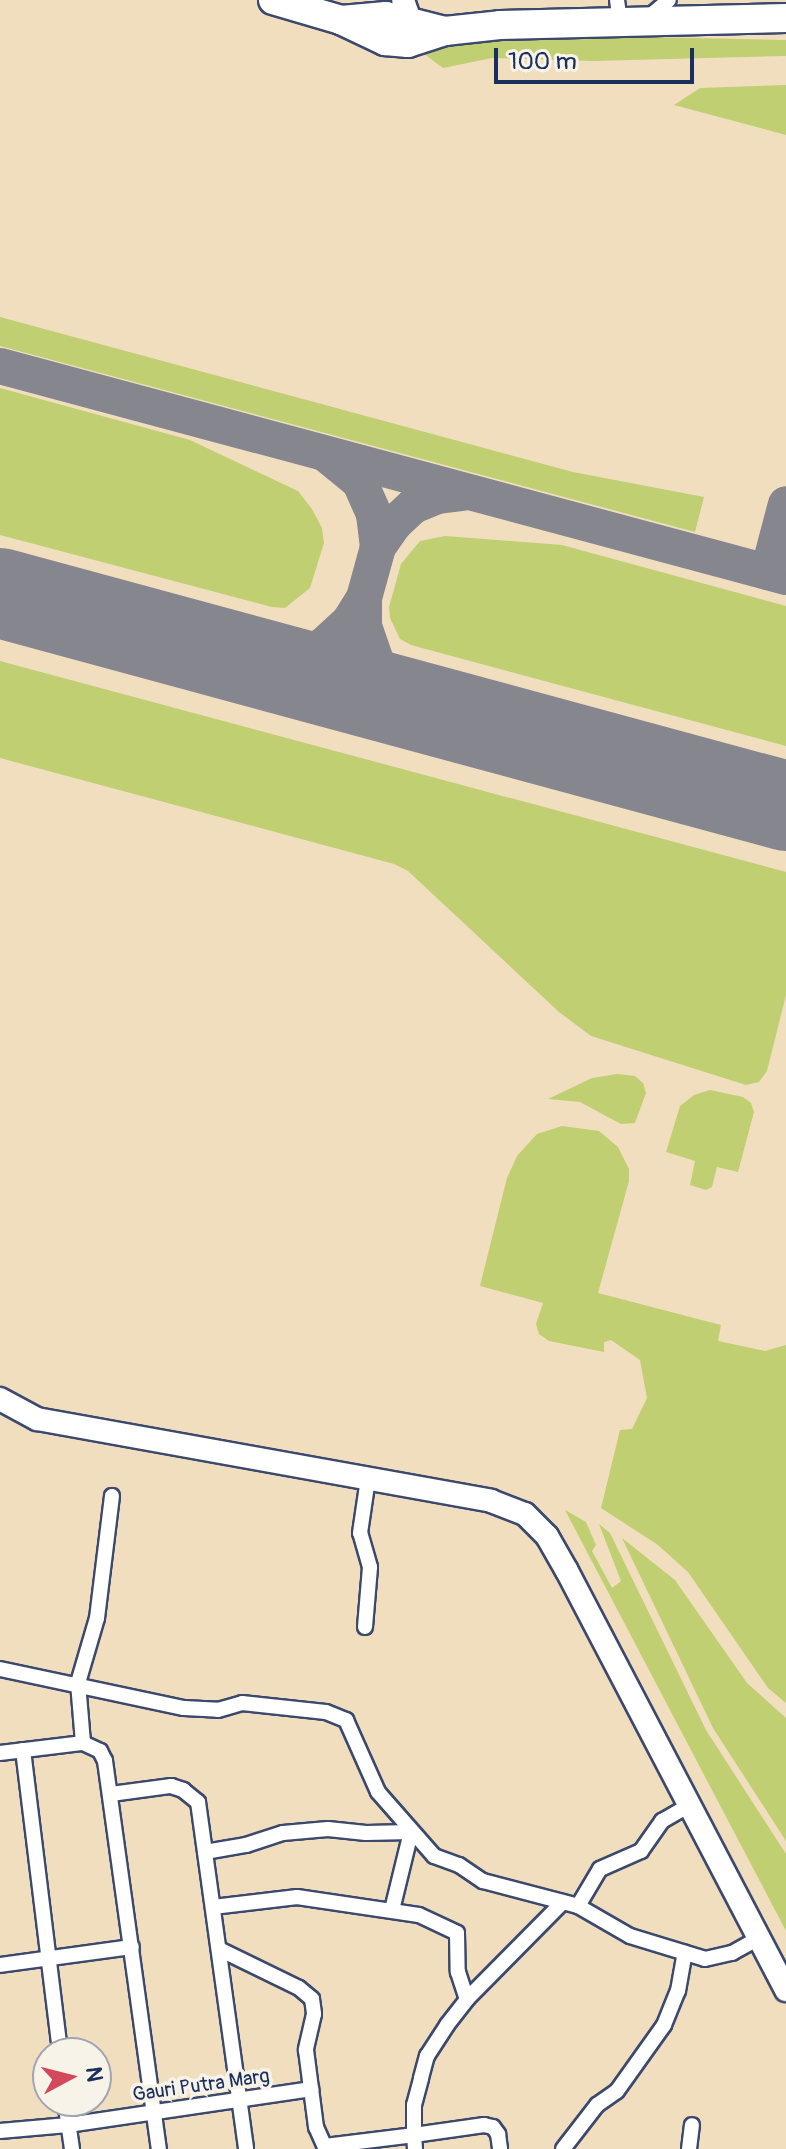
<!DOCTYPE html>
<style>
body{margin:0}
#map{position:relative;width:786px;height:2149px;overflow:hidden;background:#f1debf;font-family:Pangolin,sans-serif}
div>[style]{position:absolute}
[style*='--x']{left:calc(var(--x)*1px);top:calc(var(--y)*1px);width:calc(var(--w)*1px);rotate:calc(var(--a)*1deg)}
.green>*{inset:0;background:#c0cf71}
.taxiway>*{height:36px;margin:-18px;padding:0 18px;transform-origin:18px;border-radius:18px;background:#86868e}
.runway>*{height:90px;margin:-45px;padding:0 45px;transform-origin:45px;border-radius:45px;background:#86868e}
.roads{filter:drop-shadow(2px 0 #3b496d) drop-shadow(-2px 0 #3b496d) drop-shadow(0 2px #3b496d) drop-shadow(0 -2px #3b496d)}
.street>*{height:14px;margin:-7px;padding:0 7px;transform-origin:7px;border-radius:7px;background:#fff}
.secondary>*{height:22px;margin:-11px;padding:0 11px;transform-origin:11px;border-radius:11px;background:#fff}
.highway>*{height:28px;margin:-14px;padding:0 14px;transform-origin:14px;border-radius:14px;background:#fff}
span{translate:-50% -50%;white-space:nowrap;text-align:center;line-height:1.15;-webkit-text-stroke:7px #f7f3e8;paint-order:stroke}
.street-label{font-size:20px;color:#1b2f5e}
.north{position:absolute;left:32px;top:2037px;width:80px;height:80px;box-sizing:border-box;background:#f7f3e8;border:2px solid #9fa5b1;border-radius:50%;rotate:83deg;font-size:22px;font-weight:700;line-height:32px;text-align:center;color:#1b2f5e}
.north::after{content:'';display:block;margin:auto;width:28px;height:36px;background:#d1495b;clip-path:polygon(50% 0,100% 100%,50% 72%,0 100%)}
.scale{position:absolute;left:494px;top:48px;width:200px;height:36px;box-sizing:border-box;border:4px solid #1b2f5e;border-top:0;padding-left:10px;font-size:24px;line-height:28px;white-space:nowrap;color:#1b2f5e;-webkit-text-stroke:6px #f7f3e8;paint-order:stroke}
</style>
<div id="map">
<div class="green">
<i style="clip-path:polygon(541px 35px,786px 40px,786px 56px,592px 61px,492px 58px,443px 68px,423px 53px,424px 47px,444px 42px)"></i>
<i style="clip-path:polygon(786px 85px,786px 135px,674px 105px,700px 88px)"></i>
<i style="clip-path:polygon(0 317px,573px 472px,704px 497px,695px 532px,0 346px)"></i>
<i style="clip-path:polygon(0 388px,190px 440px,298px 491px,312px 509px,322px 528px,324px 543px,310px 588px,285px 608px,272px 607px,0 535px)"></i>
<i style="clip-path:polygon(445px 536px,562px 545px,786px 606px,786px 746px,411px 645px,400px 639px,390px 618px,389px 607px,401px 564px,420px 541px)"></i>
<i style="clip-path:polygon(0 661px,786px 872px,786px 995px,767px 1071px,759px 1082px,746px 1085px,591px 1036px,559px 1012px,408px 871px,394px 864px,0 758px)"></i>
<i style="clip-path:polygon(617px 1074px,635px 1076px,643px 1083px,646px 1093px,635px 1123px,621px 1124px,580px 1102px,548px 1099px,592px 1078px)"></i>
<i style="clip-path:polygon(710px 1090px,743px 1097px,751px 1103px,754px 1112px,738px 1172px,717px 1167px,712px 1187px,706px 1190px,690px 1185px,695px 1161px,666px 1152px,680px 1106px,694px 1095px)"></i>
<i style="clip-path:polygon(562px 1126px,599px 1131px,618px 1147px,629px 1169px,629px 1181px,598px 1293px,721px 1325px,718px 1341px,765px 1351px,786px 1345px,786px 1703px,768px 1688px,688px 1572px,658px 1545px,601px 1508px,620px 1430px,632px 1429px,647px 1398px,640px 1360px,611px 1340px,604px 1342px,604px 1352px,549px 1341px,539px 1334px,536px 1324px,543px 1303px,480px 1286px,507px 1178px,517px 1156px,537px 1134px)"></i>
<i style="clip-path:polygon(565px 1510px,586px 1522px,596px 1545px,592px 1551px,612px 1588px,621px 1581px,599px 1524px,610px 1533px,706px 1730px,786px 1854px,786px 1931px)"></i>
<i style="clip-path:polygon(622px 1538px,675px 1580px,747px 1683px,786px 1718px,786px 1841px,713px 1728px)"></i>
</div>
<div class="taxiway">
<i style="--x:0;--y:366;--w:814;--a:15.03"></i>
<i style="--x:378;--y:547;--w:29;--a:-55"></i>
<i style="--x:395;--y:523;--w:25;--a:-43"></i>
<i style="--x:413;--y:506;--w:27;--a:-22"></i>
<i style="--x:438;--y:496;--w:25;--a:-7"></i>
<i style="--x:768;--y:572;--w:70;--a:-75.2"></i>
<i style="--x:364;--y:598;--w:28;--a:90"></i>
<i style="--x:364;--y:626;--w:39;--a:71"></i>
<i style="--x:377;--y:663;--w:59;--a:46.4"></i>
<i style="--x:262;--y:663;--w:52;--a:-13.2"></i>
<i style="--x:313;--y:651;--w:13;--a:-29"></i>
<i style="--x:324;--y:645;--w:34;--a:-43"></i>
<i style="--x:349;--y:622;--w:28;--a:-58"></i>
<i style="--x:364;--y:598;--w:53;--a:-74.6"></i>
<i style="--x:378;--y:547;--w:33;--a:-97"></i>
<i style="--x:374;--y:514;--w:35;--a:-114"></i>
<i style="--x:360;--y:482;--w:41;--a:-140.9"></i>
</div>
<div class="runway">
<i style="--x:0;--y:593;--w:814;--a:15.16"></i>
</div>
<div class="roads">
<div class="street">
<i style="--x:617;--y:0;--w:21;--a:82"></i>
<i style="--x:645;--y:20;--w:31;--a:-40"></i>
<i style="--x:112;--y:1496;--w:123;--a:97"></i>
<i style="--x:97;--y:1618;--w:68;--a:106.3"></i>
<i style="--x:78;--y:1683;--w:60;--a:85.2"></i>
<i style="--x:83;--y:1743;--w:19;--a:25"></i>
<i style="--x:100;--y:1751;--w:11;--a:63"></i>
<i style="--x:105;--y:1761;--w:392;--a:82.1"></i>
<i style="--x:365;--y:1627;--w:60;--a:-85.2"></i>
<i style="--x:370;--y:1567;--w:35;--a:-106"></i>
<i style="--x:360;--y:1533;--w:55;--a:-81.6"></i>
<i style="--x:0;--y:1669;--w:188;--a:12"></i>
<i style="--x:184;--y:1708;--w:34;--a:3"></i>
<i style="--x:218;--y:1710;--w:25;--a:-16"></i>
<i style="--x:242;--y:1703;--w:84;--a:6.1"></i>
<i style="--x:326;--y:1712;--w:22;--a:22"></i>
<i style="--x:346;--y:1720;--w:79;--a:66"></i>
<i style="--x:378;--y:1792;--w:85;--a:48.8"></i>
<i style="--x:434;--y:1856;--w:27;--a:20"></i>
<i style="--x:459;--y:1865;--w:29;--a:34"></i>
<i style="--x:483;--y:1881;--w:98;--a:14.7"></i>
<i style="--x:578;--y:1906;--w:60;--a:30"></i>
<i style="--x:630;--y:1936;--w:78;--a:17"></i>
<i style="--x:705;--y:1959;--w:28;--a:-13"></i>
<i style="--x:732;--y:1953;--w:31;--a:-29"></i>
<i style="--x:23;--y:1750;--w:305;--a:83"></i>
<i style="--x:0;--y:1753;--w:84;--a:-6.9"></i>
<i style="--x:111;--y:1794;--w:61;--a:-7.6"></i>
<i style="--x:171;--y:1786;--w:13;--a:18"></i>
<i style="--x:183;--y:1790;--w:19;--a:39"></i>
<i style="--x:198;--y:1802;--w:350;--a:82.1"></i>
<i style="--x:205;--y:1852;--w:42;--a:-9.7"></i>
<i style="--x:246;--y:1845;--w:39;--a:-18"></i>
<i style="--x:283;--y:1833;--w:45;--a:-5.1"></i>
<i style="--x:328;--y:1829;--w:38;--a:6"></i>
<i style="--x:366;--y:1833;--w:45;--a:-1.3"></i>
<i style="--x:411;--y:1832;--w:80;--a:103.7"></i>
<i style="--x:578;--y:1906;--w:43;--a:-59.3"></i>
<i style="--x:600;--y:1869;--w:45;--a:-23.7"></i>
<i style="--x:641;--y:1851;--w:37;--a:-55"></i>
<i style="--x:662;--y:1821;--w:30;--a:-30"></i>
<i style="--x:213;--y:1907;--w:85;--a:-6.8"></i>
<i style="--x:297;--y:1897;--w:123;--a:8.4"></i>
<i style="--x:419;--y:1915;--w:42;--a:25.3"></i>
<i style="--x:457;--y:1933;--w:39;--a:89"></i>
<i style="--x:458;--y:1972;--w:28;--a:72"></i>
<i style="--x:219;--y:1949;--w:89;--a:26"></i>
<i style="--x:299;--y:1988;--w:17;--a:40"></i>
<i style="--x:312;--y:1999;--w:15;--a:82"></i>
<i style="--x:314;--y:2014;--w:37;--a:103"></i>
<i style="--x:306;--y:2050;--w:78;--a:82.6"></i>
<i style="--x:316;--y:2127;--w:24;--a:66"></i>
<i style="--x:0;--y:1965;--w:133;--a:-7.8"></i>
<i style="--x:65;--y:2101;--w:49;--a:81.7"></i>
<i style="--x:0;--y:2131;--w:68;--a:-5"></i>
<i style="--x:68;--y:2125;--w:246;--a:-8.4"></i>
<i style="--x:325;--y:2146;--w:90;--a:-7"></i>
<i style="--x:414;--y:2135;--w:30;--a:-90"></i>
<i style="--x:414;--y:2105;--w:28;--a:-75"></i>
<i style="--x:421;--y:2078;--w:23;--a:-75"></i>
<i style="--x:427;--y:2056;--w:37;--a:-57"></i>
<i style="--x:447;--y:2025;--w:33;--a:-52"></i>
<i style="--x:467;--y:1999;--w:136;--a:-45.3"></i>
<i style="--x:415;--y:2149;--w:14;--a:-94"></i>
<i style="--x:414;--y:2135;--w:71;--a:-8.1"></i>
<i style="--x:484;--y:2125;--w:9;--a:13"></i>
<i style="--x:493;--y:2127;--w:9;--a:54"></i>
<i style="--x:498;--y:2134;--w:15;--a:82"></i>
<i style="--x:563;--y:2149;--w:56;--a:-52.3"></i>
<i style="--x:597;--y:2105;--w:24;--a:-35"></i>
<i style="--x:617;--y:2091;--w:81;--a:-54.5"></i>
<i style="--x:664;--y:2025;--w:37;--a:-68"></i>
<i style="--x:678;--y:1991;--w:39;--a:-80"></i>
<i style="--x:689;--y:2149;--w:24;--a:-83"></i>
</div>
<div class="secondary">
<i style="--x:403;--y:0;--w:21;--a:71"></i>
<i style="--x:410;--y:20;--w:14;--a:94"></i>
<i style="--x:0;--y:1399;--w:42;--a:28.4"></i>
<i style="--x:37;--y:1419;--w:461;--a:10.2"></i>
<i style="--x:491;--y:1501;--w:36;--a:21"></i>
<i style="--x:525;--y:1514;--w:31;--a:45"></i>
<i style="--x:547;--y:1536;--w:40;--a:60.3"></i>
<i style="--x:567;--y:1571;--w:473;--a:62.4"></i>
</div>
<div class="highway">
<i style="--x:273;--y:0;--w:71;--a:16.4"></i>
<i style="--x:341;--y:20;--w:49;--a:25.5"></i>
<i style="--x:385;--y:41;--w:23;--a:5"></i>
<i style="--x:408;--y:43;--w:39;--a:-18"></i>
<i style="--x:445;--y:31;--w:55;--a:-6.2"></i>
<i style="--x:500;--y:25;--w:286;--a:-1.4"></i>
<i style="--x:341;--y:20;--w:45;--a:-5.1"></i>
<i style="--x:386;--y:16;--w:61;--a:14.3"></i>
</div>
</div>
<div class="street-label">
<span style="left:201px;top:2085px;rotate:-8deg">Gauri Putra Marg</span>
</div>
<div class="north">N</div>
<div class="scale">100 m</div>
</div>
